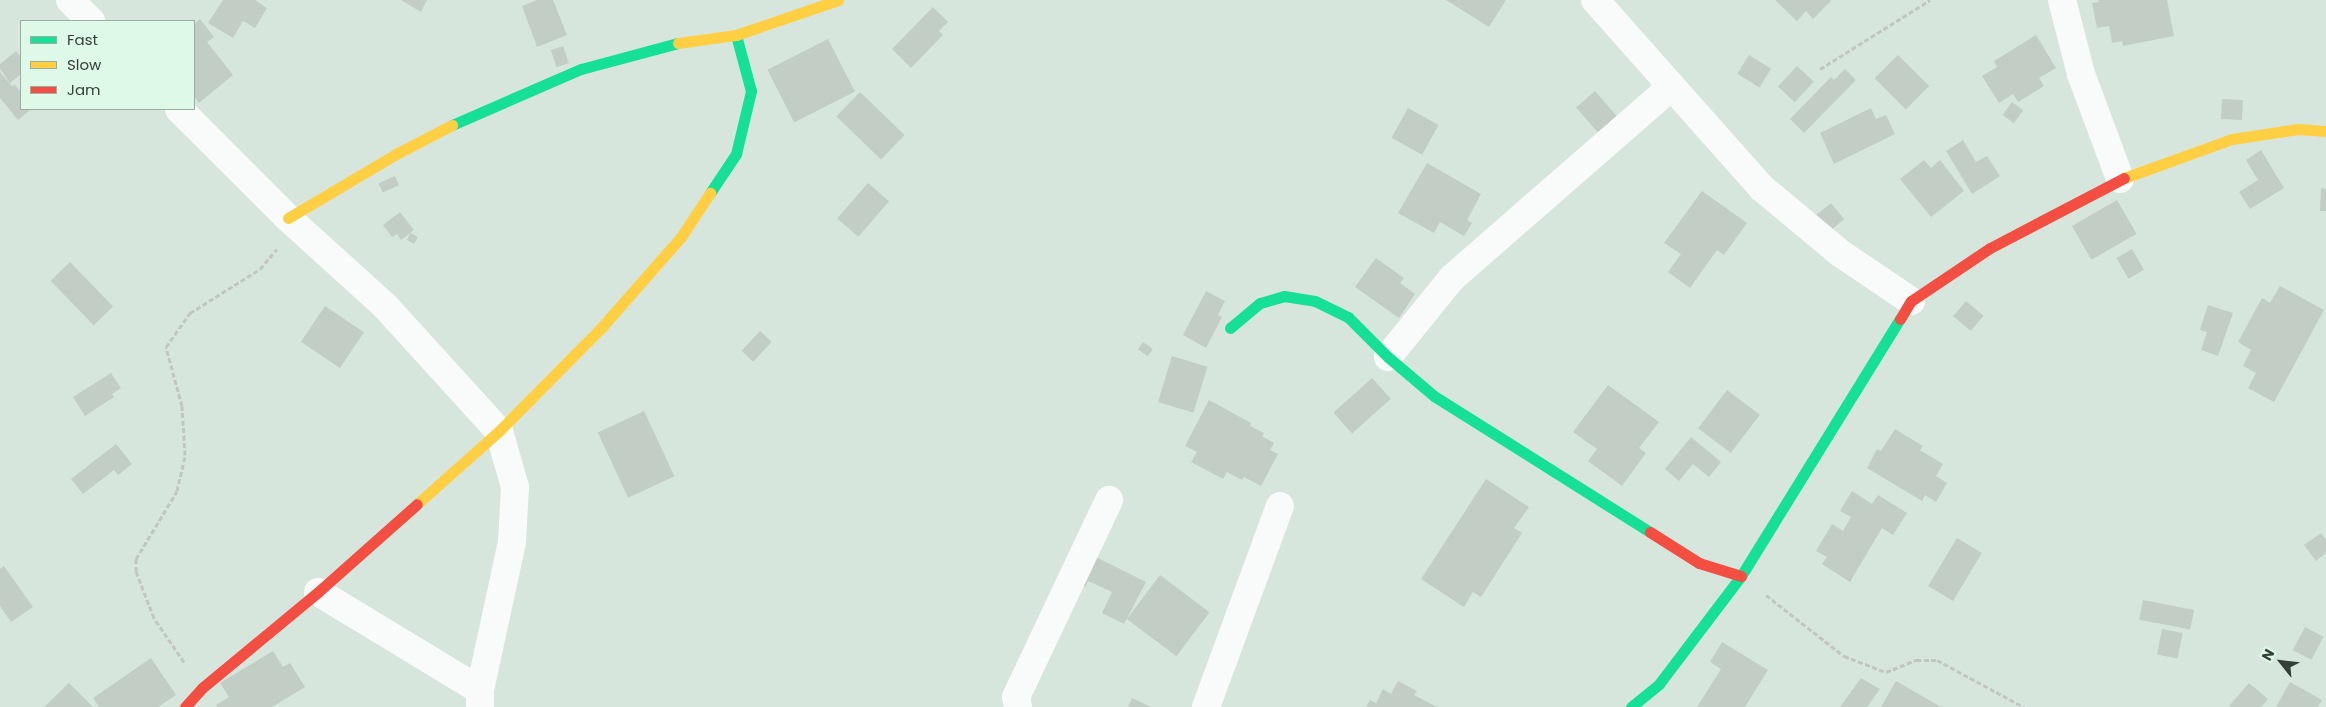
<!DOCTYPE html>
<style>
body{margin:0}
#map{position:relative;width:2326px;height:707px;overflow:hidden;background:#d7e6dc;font-family:Poppins,sans-serif}
div>[style]{position:absolute}
[style*='--x']{left:calc(var(--x)*1px);top:calc(var(--y)*1px);width:calc(var(--w)*1px);rotate:calc(var(--a)*1deg)}
.building>*{inset:0;background:#c2cdc5;transform-origin:0 0}
.path>*{height:3px;margin-top:-1.5px;transform-origin:0;background:repeating-linear-gradient(90deg,#c1c6c3 0 5px,transparent 0 7.5px)}
.street>*{height:28px;margin:-14px;padding:0 14px;transform-origin:14px;border-radius:14px;background:#f9fbfa}
.fast>*{height:11px;margin:-5.5px;padding:0 5.5px;transform-origin:5.5px;border-radius:5.5px;background:#16e098}
.slow>*{height:11px;margin:-5.5px;padding:0 5.5px;transform-origin:5.5px;border-radius:5.5px;background:#ffcf43}
.jam>*{height:11px;margin:-5.5px;padding:0 5.5px;transform-origin:5.5px;border-radius:5.5px;background:#f24e42}
span{translate:-50% -50%;white-space:nowrap;text-align:center;line-height:1.15;-webkit-text-stroke:5px #def9e8;paint-order:stroke}
.legend{position:absolute;left:20px;top:20px;width:175px;height:90px;box-sizing:border-box;background:#def9e8;border:1px solid #9aafa2;margin:0;padding:6px 9px;list-style:none;font-size:15px;color:#343f38}
.legend li{display:flex;align-items:center;gap:10px;height:25px}
.legend b{width:25px;border:1px solid #9aafa2}
.north{position:absolute;left:2256px;top:637px;width:50px;height:50px;-webkit-text-stroke:4px #def9e8;paint-order:stroke;rotate:299deg;font-size:14px;font-weight:700;line-height:20px;text-align:center;color:#343f38}
.north::after{content:'';display:block;margin:auto;width:18px;height:22px;background:#343f38;clip-path:polygon(50% 0,100% 100%,50% 72%,0 100%)}
</style>
<div id="map">
<div class="building">
<i style="clip-path:polygon(223px 0,255px 0,267px 8px,255px 28px,243px 21px,233px 38px,208px 23px)"></i>
<i style="clip-path:polygon(401px 0,427px 0,421px 12px)"></i>
<i style="clip-path:polygon(537px 0,553px 0,567px 35px,537px 47px,522px 6px)"></i>
<i style="clip-path:polygon(1446px 0,1506px 0,1489px 27px)"></i>
<i style="clip-path:polygon(1775px 0,1830px 0,1831px 1px,1813px 19px,1806px 11px,1797px 21px)"></i>
<i style="clip-path:polygon(2098px 0,2167px 0,2174px 36px,2123px 46px,2122px 41px,2112px 43px,2109px 26px,2097px 28px,2092px 3px,2099px 2px)"></i>
<i style="clip-path:polygon(933px 7px,948px 22px,939px 31px,943px 35px,911px 68px,892px 49px)"></i>
<i style="clip-path:polygon(200px 19px,214px 37px,207px 42px,233px 75px,199px 103px,194px 96px,194px 24px)"></i>
<i style="clip-path:polygon(2036px 35px,2056px 68px,2039px 78px,2044px 86px,2018px 102px,2013px 94px,1999px 103px,1982px 76px,1997px 67px,1994px 61px)"></i>
<i style="left:828px;top:39px;width:59px;height:68px;rotate:63deg"></i>
<i style="left:563px;top:46px;width:18px;height:13px;rotate:71deg"></i>
<i style="clip-path:polygon(16px 51px,21px 57px,21px 74px,10px 83px,0 69px,0 64px)"></i>
<i style="left:1749px;top:55px;width:26px;height:22px;rotate:32deg"></i>
<i style="left:1898px;top:55px;width:44px;height:33px;rotate:45deg"></i>
<i style="left:1797px;top:66px;width:23px;height:28px;rotate:43deg"></i>
<i style="clip-path:polygon(1845px 69px,1856px 80px,1804px 133px,1790px 119px,1831px 77px,1834px 80px)"></i>
<i style="clip-path:polygon(0 72px,13px 87px,14px 84px,21px 92px,21px 109px,31px 109px,18px 120px,0 98px)"></i>
<i style="left:1595px;top:91px;width:38px;height:25px;rotate:49deg"></i>
<i style="left:860px;top:92px;width:62px;height:34px;rotate:44deg"></i>
<i style="left:2222px;top:99px;width:21px;height:20px;rotate:3deg"></i>
<i style="left:2012px;top:102px;width:14px;height:16px;rotate:36deg"></i>
<i style="left:1408px;top:108px;width:35px;height:34px;rotate:29deg"></i>
<i style="clip-path:polygon(1871px 108px,1876px 119px,1886px 115px,1895px 134px,1834px 164px,1820px 133px)"></i>
<i style="clip-path:polygon(1963px 140px,1976px 162px,1987px 156px,2000px 176px,1972px 194px,1946px 151px)"></i>
<i style="clip-path:polygon(2261px 150px,2284px 188px,2250px 209px,2239px 192px,2258px 180px,2246px 160px)"></i>
<i style="clip-path:polygon(1924px 160px,1931px 168px,1940px 160px,1964px 191px,1931px 217px,1900px 179px)"></i>
<i style="clip-path:polygon(1427px 163px,1481px 194px,1467px 220px,1472px 223px,1464px 236px,1440px 222px,1434px 233px,1398px 213px)"></i>
<i style="left:395px;top:176px;width:10px;height:18px;rotate:66deg"></i>
<i style="left:868px;top:183px;width:28px;height:47px;rotate:41deg"></i>
<i style="clip-path:polygon(2321px 188px,2326px 189px,2326px 211px,2320px 211px)"></i>
<i style="clip-path:polygon(1702px 191px,1747px 223px,1724px 255px,1717px 250px,1690px 288px,1668px 272px,1681px 254px,1664px 243px)"></i>
<i style="left:2117px;top:200px;width:39px;height:52px;rotate:60deg"></i>
<i style="left:1831px;top:203px;width:21px;height:23px;rotate:51deg"></i>
<i style="clip-path:polygon(400px 212px,414px 230px,401px 240px,397px 234px,392px 237px,383px 225px)"></i>
<i style="clip-path:polygon(410px 233px,418px 237px,414px 244px,407px 240px)"></i>
<i style="left:2132px;top:249px;width:24px;height:18px;rotate:60deg"></i>
<i style="clip-path:polygon(1376px 258px,1404px 278px,1400px 283px,1415px 294px,1399px 318px,1355px 287px)"></i>
<i style="left:70px;top:262px;width:62px;height:27px;rotate:46deg"></i>
<i style="clip-path:polygon(2280px 286px,2324px 310px,2274px 402px,2248px 388px,2256px 373px,2243px 366px,2251px 350px,2238px 342px,2262px 298px,2270px 303px)"></i>
<i style="clip-path:polygon(1206px 291px,1225px 301px,1218px 315px,1222px 317px,1206px 348px,1183px 335px)"></i>
<i style="left:1966px;top:301px;width:23px;height:20px;rotate:40deg"></i>
<i style="clip-path:polygon(2208px 305px,2233px 313px,2218px 356px,2201px 350px,2207px 332px,2200px 330px)"></i>
<i style="left:325px;top:306px;width:47px;height:43px;rotate:34deg"></i>
<i style="left:760px;top:331px;width:16px;height:27px;rotate:43deg"></i>
<i style="left:1143px;top:342px;width:12px;height:9px;rotate:35deg"></i>
<i style="left:1172px;top:356px;width:37px;height:48px;rotate:17deg"></i>
<i style="clip-path:polygon(111px 373px,121px 388px,112px 394px,114px 397px,85px 416px,73px 397px)"></i>
<i style="left:1372px;top:378px;width:28px;height:52px;rotate:48deg"></i>
<i style="clip-path:polygon(1608px 385px,1659px 422px,1639px 448px,1646px 453px,1622px 486px,1588px 461px,1597px 449px,1573px 432px)"></i>
<i style="left:1727px;top:390px;width:41px;height:48px;rotate:37deg"></i>
<i style="clip-path:polygon(1209px 400px,1251px 423px,1250px 426px,1264px 433px,1262px 436px,1274px 443px,1270px 450px,1278px 454px,1261px 486px,1244px 477px,1242px 480px,1227px 472px,1223px 479px,1191px 462px,1197px 452px,1185px 446px)"></i>
<i style="left:644px;top:411px;width:72px;height:51px;rotate:65deg"></i>
<i style="clip-path:polygon(1895px 429px,1923px 446px,1920px 450px,1943px 464px,1936px 476px,1947px 483px,1936px 502px,1925px 495px,1922px 501px,1867px 468px,1877px 449px,1881px 451px)"></i>
<i style="clip-path:polygon(1691px 437px,1721px 462px,1709px 477px,1693px 464px,1679px 481px,1665px 469px)"></i>
<i style="clip-path:polygon(116px 444px,132px 464px,118px 475px,114px 470px,83px 494px,71px 479px)"></i>
<i style="clip-path:polygon(1486px 479px,1529px 507px,1514px 528px,1522px 533px,1481px 597px,1473px 592px,1464px 607px,1421px 579px)"></i>
<i style="clip-path:polygon(1852px 491px,1872px 504px,1878px 495px,1907px 513px,1893px 535px,1882px 528px,1850px 582px,1822px 564px,1827px 557px,1816px 551px,1832px 524px,1843px 531px,1851px 517px,1840px 511px)"></i>
<i style="clip-path:polygon(2321px 533px,2326px 540px,2326px 553px,2316px 561px,2304px 545px)"></i>
<i style="left:1957px;top:538px;width:29px;height:56px;rotate:31deg"></i>
<i style="clip-path:polygon(1086px 552px,1146px 582px,1124px 624px,1102px 613px,1112px 592px,1088px 581px,1085px 587px,1071px 579px)"></i>
<i style="clip-path:polygon(4px 566px,33px 607px,11px 622px,0 606px,0 569px)"></i>
<i style="left:1160px;top:575px;width:62px;height:55px;rotate:37deg"></i>
<i style="left:2143px;top:600px;width:52px;height:20px;rotate:11deg"></i>
<i style="left:2305px;top:627px;width:21px;height:26px;rotate:28deg"></i>
<i style="left:2162px;top:629px;width:21px;height:26px;rotate:11deg"></i>
<i style="clip-path:polygon(1722px 642px,1768px 670px,1745px 707px,1697px 707px,1721px 669px,1710px 662px)"></i>
<i style="clip-path:polygon(273px 651px,283px 667px,290px 663px,305px 687px,272px 707px,217px 707px,216px 705px,229px 697px,220px 683px)"></i>
<i style="clip-path:polygon(151px 658px,176px 695px,158px 707px,99px 707px,93px 698px)"></i>
<i style="clip-path:polygon(1861px 678px,1880px 689px,1867px 707px,1840px 707px)"></i>
<i style="clip-path:polygon(1398px 681px,1417px 691px,1414px 695px,1437px 707px,1366px 707px,1370px 700px,1376px 703px,1383px 689px,1391px 694px)"></i>
<i style="clip-path:polygon(1896px 681px,1941px 707px,1881px 707px)"></i>
<i style="clip-path:polygon(2290px 682px,2322px 700px,2318px 707px,2276px 707px)"></i>
<i style="clip-path:polygon(69px 683px,93px 707px,44px 707px)"></i>
<i style="clip-path:polygon(2249px 683px,2268px 699px,2261px 707px,2231px 707px,2229px 706px)"></i>
<i style="clip-path:polygon(1132px 698px,1151px 707px,1128px 707px)"></i>
</div>
<div class="path">
<i style="--x:1820;--y:69;--w:130;--a:-32.1"></i>
<i style="--x:1766;--y:595;--w:99;--a:38"></i>
<i style="--x:1844;--y:656;--w:45;--a:20.9"></i>
<i style="--x:1886;--y:672;--w:32;--a:-22"></i>
<i style="--x:1916;--y:660;--w:21;--a:0"></i>
<i style="--x:1937;--y:660;--w:99;--a:28.4"></i>
<i style="--x:184;--y:662;--w:53;--a:-124.3"></i>
<i style="--x:154;--y:618;--w:50;--a:-111"></i>
<i style="--x:136;--y:571;--w:12;--a:-90"></i>
<i style="--x:136;--y:559;--w:79;--a:-58.9"></i>
<i style="--x:177;--y:491;--w:37;--a:-77"></i>
<i style="--x:185;--y:455;--w:49;--a:-93.5"></i>
<i style="--x:182;--y:406;--w:61;--a:-105.2"></i>
<i style="--x:166;--y:347;--w:42;--a:-54.8"></i>
<i style="--x:190;--y:313;--w:83;--a:-32.2"></i>
<i style="--x:260;--y:269;--w:26;--a:-50"></i>
</div>
<div class="street">
<i style="--x:70;--y:0;--w:30;--a:45"></i>
<i style="--x:1595;--y:0;--w:251;--a:48.4"></i>
<i style="--x:1762;--y:188;--w:102;--a:39.8"></i>
<i style="--x:1840;--y:253;--w:86;--a:34.1"></i>
<i style="--x:2062;--y:0;--w:76;--a:75.6"></i>
<i style="--x:2081;--y:74;--w:112;--a:69.6"></i>
<i style="--x:179;--y:109;--w:154;--a:45"></i>
<i style="--x:288;--y:218;--w:132;--a:42.2"></i>
<i style="--x:386;--y:307;--w:168;--a:47.7"></i>
<i style="--x:499;--y:431;--w:58;--a:74.1"></i>
<i style="--x:515;--y:487;--w:55;--a:93.1"></i>
<i style="--x:512;--y:542;--w:151;--a:102.2"></i>
<i style="--x:480;--y:690;--w:17;--a:90"></i>
<i style="--x:1388;--y:357;--w:102;--a:-51"></i>
<i style="--x:1452;--y:278;--w:291;--a:-41.1"></i>
<i style="--x:318;--y:592;--w:189;--a:31.2"></i>
<i style="--x:1018;--y:707;--w:10;--a:-101"></i>
<i style="--x:1016;--y:697;--w:218;--a:-64.7"></i>
<i style="--x:1206;--y:707;--w:214;--a:-69.8"></i>
</div>
<div class="fast">
<i style="--x:452;--y:125;--w:141;--a:-23.5"></i>
<i style="--x:581;--y:69;--w:100;--a:-15"></i>
<i style="--x:710;--y:193;--w:47;--a:-56.3"></i>
<i style="--x:736;--y:154;--w:65;--a:-76.6"></i>
<i style="--x:751;--y:91;--w:58;--a:-105"></i>
<i style="--x:1230;--y:328;--w:39;--a:-40"></i>
<i style="--x:1260;--y:303;--w:25;--a:-16"></i>
<i style="--x:1284;--y:296;--w:31;--a:9"></i>
<i style="--x:1315;--y:301;--w:37;--a:26"></i>
<i style="--x:1348;--y:317;--w:57;--a:45"></i>
<i style="--x:1388;--y:357;--w:60;--a:40.3"></i>
<i style="--x:1434;--y:396;--w:255;--a:32.2"></i>
<i style="--x:1631;--y:707;--w:36;--a:-39"></i>
<i style="--x:1659;--y:684;--w:136;--a:-52.8"></i>
<i style="--x:1741;--y:576;--w:302;--a:-58.3"></i>
</div>
<div class="slow">
<i style="--x:678;--y:43;--w:59;--a:-7.9"></i>
<i style="--x:736;--y:35;--w:108;--a:-18.9"></i>
<i style="--x:2124;--y:178;--w:115;--a:-19.9"></i>
<i style="--x:2232;--y:139;--w:67;--a:-8.6"></i>
<i style="--x:2298;--y:129;--w:28;--a:4"></i>
<i style="--x:288;--y:218;--w:128;--a:-30.6"></i>
<i style="--x:398;--y:153;--w:61;--a:-27.4"></i>
<i style="--x:417;--y:504;--w:110;--a:-41.7"></i>
<i style="--x:499;--y:431;--w:145;--a:-45.3"></i>
<i style="--x:601;--y:328;--w:121;--a:-48.7"></i>
<i style="--x:681;--y:237;--w:53;--a:-56.6"></i>
</div>
<div class="jam">
<i style="--x:1900;--y:319;--w:21;--a:-59"></i>
<i style="--x:1911;--y:301;--w:95;--a:-33.9"></i>
<i style="--x:1990;--y:248;--w:151;--a:-27.6"></i>
<i style="--x:1650;--y:532;--w:58;--a:32.3"></i>
<i style="--x:1699;--y:563;--w:44;--a:17.2"></i>
<i style="--x:185;--y:707;--w:25;--a:-48"></i>
<i style="--x:202;--y:688;--w:151;--a:-39.6"></i>
<i style="--x:318;--y:592;--w:132;--a:-41.6"></i>
</div>
<ul class="legend">
<li><b style="height:6px;background:#16e098"></b>Fast</li>
<li><b style="height:6px;background:#ffcf43"></b>Slow</li>
<li><b style="height:6px;background:#f24e42"></b>Jam</li>
</ul>
<div class="north">N</div>
</div>
